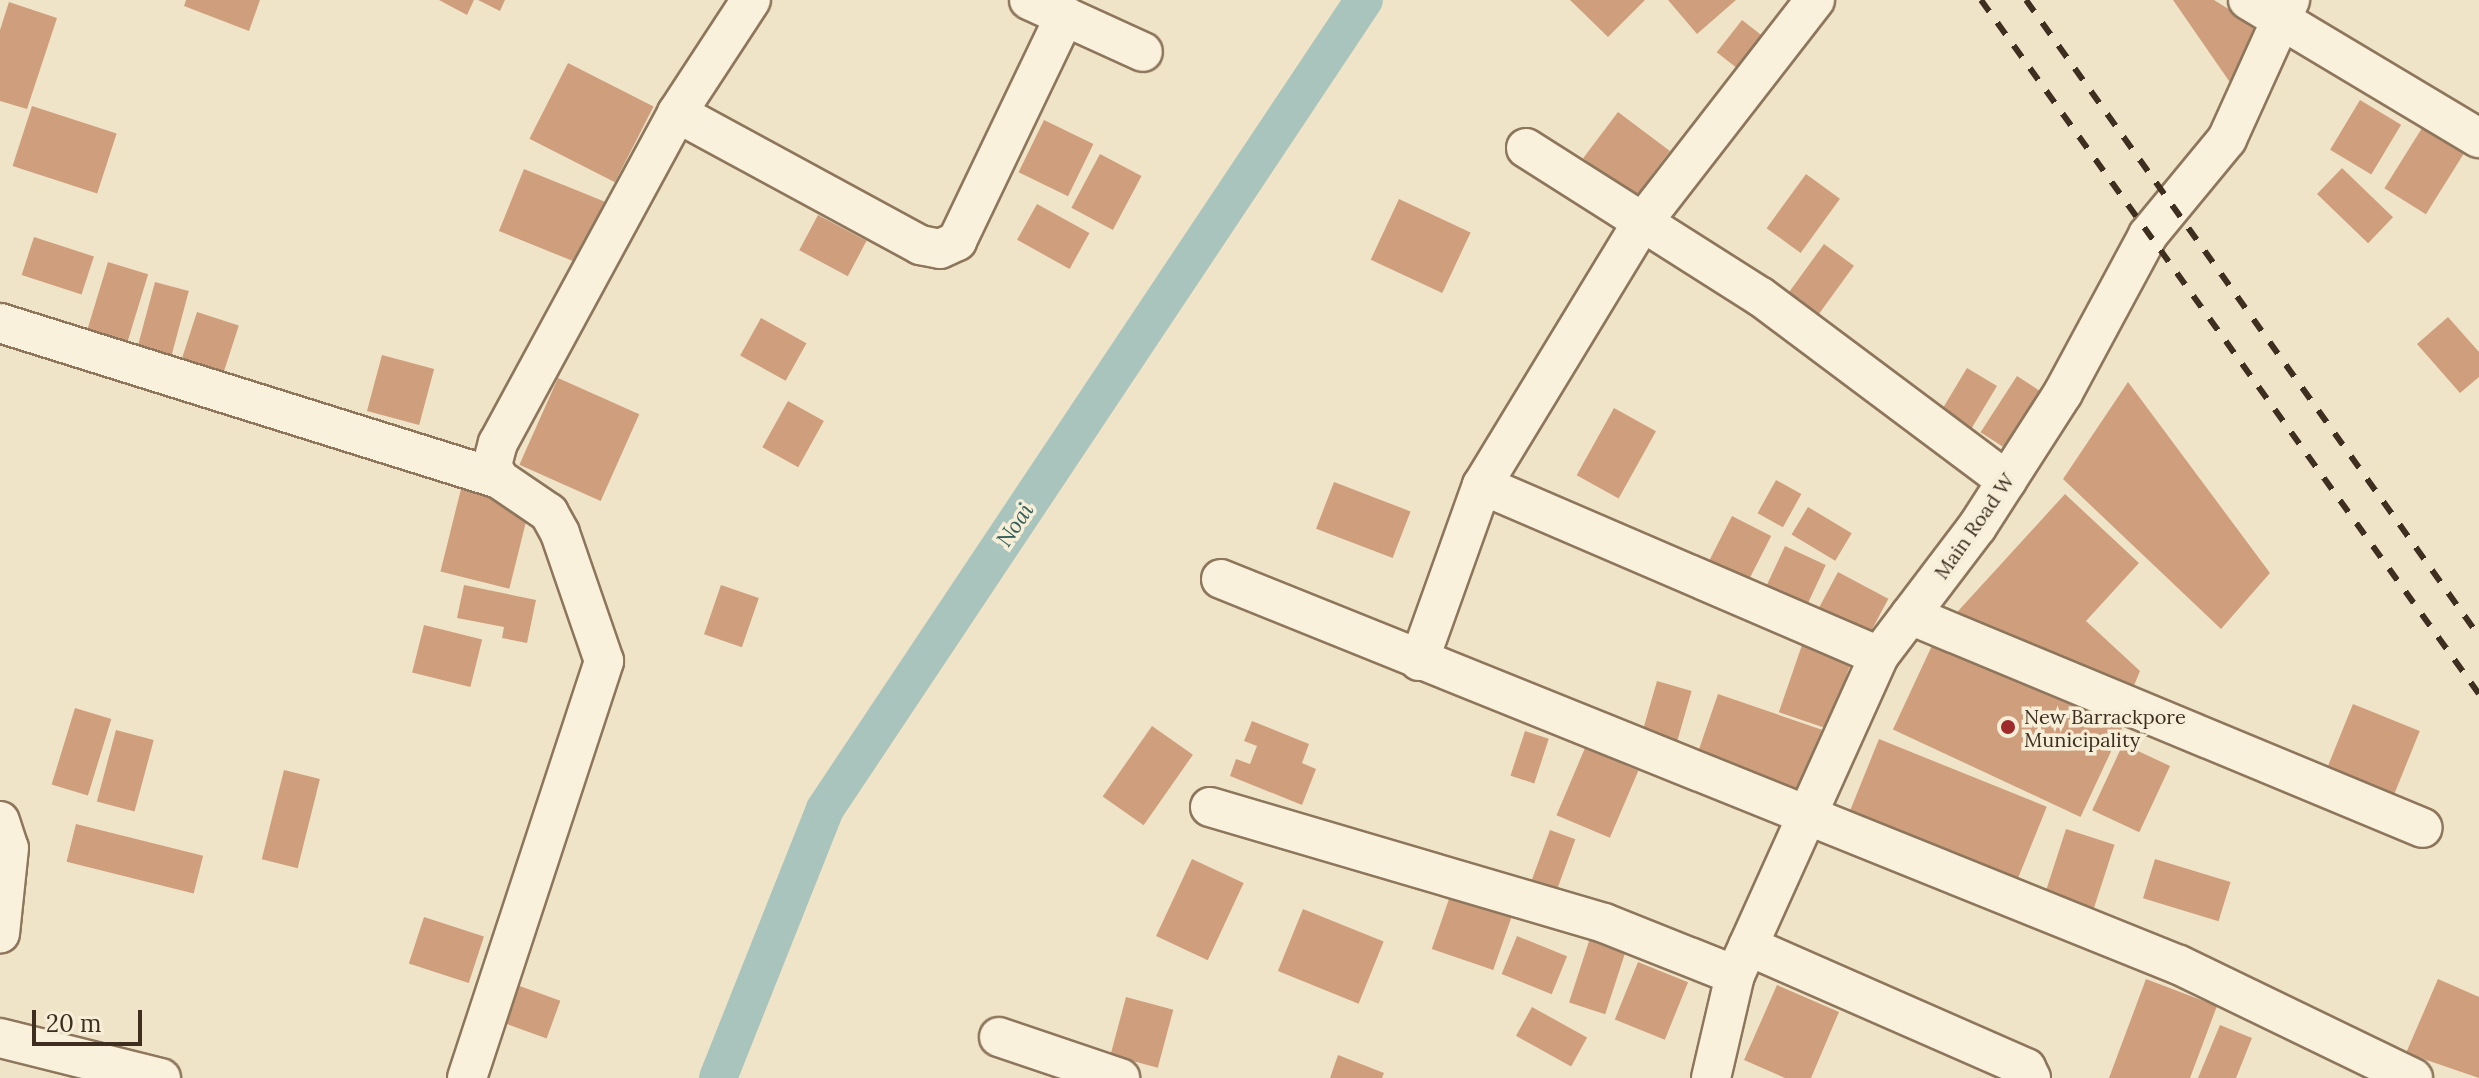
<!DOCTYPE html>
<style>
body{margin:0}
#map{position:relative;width:2479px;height:1078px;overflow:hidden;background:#f0e4c8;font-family:Lora,serif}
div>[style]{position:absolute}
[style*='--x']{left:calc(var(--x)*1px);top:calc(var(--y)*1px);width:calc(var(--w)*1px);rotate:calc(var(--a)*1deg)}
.canal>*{height:38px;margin:-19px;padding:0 19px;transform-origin:19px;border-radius:19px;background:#a9c4bc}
.building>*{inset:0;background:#cf9f7d;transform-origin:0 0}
.roads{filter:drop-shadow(2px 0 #8d765c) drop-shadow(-2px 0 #8d765c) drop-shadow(0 2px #8d765c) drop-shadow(0 -2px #8d765c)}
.minor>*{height:38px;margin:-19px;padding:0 19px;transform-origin:19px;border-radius:19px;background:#faf1dc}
.rail>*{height:6px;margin-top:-3px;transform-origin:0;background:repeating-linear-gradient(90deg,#3d2e20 0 14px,transparent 0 28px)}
.dots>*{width:22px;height:22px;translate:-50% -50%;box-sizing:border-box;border:4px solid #f7eed8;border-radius:50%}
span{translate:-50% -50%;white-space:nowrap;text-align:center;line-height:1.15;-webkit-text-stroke:7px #f7eed8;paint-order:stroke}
.street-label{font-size:20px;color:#3d2e20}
.poi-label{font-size:20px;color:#3d2e20}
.left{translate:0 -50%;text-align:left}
.water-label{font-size:22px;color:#2f5d5a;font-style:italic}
.scale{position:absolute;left:32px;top:1010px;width:110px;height:36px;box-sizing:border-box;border:4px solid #3d2e20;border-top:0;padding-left:10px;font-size:24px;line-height:28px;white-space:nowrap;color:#3d2e20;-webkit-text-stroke:6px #f7eed8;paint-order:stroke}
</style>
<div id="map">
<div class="canal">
<i style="--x:718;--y:1078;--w:289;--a:-68.3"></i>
<i style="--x:825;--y:809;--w:972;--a:-56.33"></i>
</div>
<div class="building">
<i style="clip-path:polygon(186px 0,260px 0,249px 31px,184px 6px)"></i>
<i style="clip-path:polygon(439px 0,474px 0,467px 15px)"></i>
<i style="clip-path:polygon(478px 0,505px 0,500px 11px)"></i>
<i style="clip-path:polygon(1570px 0,1645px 0,1608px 37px)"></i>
<i style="clip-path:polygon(1668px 0,1736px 0,1697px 34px)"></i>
<i style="clip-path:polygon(2173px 0,2214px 0,2271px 35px,2238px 94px)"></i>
<i style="clip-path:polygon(9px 2px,57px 18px,27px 109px,0 101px,0 30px)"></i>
<i style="left:1742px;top:20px;width:33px;height:41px;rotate:38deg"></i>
<i style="left:568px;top:63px;width:96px;height:85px;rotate:27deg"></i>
<i style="left:2360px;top:100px;width:48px;height:58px;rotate:31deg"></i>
<i style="left:32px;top:106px;width:89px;height:63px;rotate:18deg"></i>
<i style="left:1618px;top:112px;width:65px;height:58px;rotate:37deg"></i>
<i style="left:1044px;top:120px;width:55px;height:58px;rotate:26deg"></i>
<i style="left:2422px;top:128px;width:49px;height:71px;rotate:32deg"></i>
<i style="left:1100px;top:154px;width:47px;height:61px;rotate:28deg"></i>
<i style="left:2342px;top:168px;width:71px;height:36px;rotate:44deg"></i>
<i style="left:524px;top:169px;width:94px;height:67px;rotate:22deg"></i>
<i style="left:1806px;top:174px;width:42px;height:67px;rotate:36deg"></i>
<i style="left:1399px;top:199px;width:79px;height:67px;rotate:25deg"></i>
<i style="left:1037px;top:204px;width:60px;height:41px;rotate:29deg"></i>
<i style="left:818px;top:215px;width:55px;height:40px;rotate:28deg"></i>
<i style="left:34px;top:237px;width:63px;height:40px;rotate:18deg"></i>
<i style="left:1824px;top:244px;width:37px;height:63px;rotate:36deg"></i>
<i style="left:108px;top:262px;width:42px;height:81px;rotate:17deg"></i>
<i style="left:155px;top:282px;width:35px;height:78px;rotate:15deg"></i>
<i style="left:197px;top:312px;width:44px;height:52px;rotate:18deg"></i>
<i style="clip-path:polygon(2448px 317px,2479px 352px,2479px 377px,2460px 393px,2417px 344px)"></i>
<i style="left:761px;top:318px;width:52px;height:43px;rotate:29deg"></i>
<i style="left:382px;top:355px;width:54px;height:58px;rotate:15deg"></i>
<i style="left:1967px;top:368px;width:35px;height:54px;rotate:31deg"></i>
<i style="left:2017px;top:376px;width:40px;height:67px;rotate:33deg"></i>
<i style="left:558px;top:378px;width:89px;height:95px;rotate:24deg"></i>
<i style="clip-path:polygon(2128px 382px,2270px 573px,2221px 629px,2063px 479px)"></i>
<i style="left:788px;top:401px;width:41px;height:53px;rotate:29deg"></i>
<i style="left:1614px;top:408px;width:48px;height:77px;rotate:29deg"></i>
<i style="left:1776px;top:480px;width:29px;height:38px;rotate:29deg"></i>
<i style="left:1334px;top:482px;width:82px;height:50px;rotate:21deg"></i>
<i style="left:461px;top:489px;width:71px;height:85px;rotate:14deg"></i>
<i style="clip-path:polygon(2065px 494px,2139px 563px,2086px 621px,2140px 671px,2128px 700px,1949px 621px)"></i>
<i style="left:1808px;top:507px;width:51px;height:32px;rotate:31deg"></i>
<i style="left:1732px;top:516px;width:44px;height:52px;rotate:27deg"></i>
<i style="left:1785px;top:546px;width:45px;height:51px;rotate:25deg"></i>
<i style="left:1838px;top:572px;width:57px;height:48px;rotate:28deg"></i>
<i style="clip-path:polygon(464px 585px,536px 600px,527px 643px,502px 638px,504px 627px,457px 618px)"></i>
<i style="left:721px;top:585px;width:40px;height:52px;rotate:19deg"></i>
<i style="left:424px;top:625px;width:60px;height:49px;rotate:14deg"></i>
<i style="left:1936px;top:637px;width:207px;height:102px;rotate:25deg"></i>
<i style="left:1802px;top:645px;width:52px;height:71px;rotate:19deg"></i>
<i style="left:1657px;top:681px;width:36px;height:69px;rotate:16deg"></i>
<i style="left:1718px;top:694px;width:120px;height:71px;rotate:19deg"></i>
<i style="left:2353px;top:704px;width:72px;height:76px;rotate:22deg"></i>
<i style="left:75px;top:708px;width:38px;height:80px;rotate:17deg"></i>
<i style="clip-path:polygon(1252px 721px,1309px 744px,1302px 763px,1316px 769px,1302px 805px,1230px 776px,1236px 759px,1250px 764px,1257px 746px,1244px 741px)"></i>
<i style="left:1152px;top:726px;width:50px;height:86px;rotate:35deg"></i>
<i style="left:116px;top:730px;width:39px;height:74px;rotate:15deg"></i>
<i style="left:1525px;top:731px;width:25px;height:47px;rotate:18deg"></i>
<i style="left:1879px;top:739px;width:181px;height:83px;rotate:22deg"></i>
<i style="left:2123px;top:744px;width:52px;height:73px;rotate:25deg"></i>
<i style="left:1585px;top:748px;width:58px;height:73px;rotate:23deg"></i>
<i style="left:284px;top:770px;width:37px;height:92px;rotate:14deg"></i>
<i style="left:76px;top:824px;width:131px;height:39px;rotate:14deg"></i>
<i style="left:2066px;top:829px;width:51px;height:73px;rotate:18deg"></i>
<i style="left:1550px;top:830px;width:27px;height:62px;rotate:20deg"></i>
<i style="left:1192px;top:859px;width:57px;height:85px;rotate:25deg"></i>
<i style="left:2155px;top:859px;width:79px;height:41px;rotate:17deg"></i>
<i style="left:1450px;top:896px;width:65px;height:56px;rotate:19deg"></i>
<i style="left:1303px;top:909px;width:87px;height:67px;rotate:22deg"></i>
<i style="left:424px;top:917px;width:63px;height:49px;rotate:18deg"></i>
<i style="left:1591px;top:935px;width:38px;height:71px;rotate:18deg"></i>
<i style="left:1517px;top:936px;width:54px;height:41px;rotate:22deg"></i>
<i style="left:1638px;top:962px;width:54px;height:62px;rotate:22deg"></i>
<i style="clip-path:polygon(2146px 979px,2217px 1006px,2190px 1078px,2109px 1078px)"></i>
<i style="clip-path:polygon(2438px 979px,2479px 997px,2479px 1078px,2406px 1053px)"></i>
<i style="left:503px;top:980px;width:61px;height:40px;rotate:20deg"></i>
<i style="clip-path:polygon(1777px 985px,1839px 1012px,1811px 1078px,1785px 1078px,1744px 1060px)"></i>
<i style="left:1126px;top:997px;width:49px;height:60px;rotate:15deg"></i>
<i style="left:1532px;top:1007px;width:63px;height:33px;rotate:29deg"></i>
<i style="clip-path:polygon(2220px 1025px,2252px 1038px,2236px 1078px,2198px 1078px)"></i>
<i style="clip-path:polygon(1338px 1055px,1384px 1073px,1382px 1078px,1330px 1078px)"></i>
</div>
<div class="roads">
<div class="minor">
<i style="--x:1029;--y:0;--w:125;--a:24.5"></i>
<i style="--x:1815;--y:0;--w:284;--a:127.8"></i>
<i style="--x:1641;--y:224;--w:306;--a:121.3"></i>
<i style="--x:1482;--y:485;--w:432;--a:23.3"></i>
<i style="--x:2248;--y:0;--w:269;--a:30.9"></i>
<i style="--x:677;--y:113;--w:277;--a:28.5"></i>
<i style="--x:920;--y:245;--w:20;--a:11"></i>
<i style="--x:940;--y:249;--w:19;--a:-25"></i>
<i style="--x:957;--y:241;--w:250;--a:-64.4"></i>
<i style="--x:1526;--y:148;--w:278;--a:32.4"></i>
<i style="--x:1761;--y:297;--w:307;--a:36.8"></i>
<i style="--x:0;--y:323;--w:523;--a:17.36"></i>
<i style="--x:1221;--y:579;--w:1033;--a:21.95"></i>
<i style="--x:2179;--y:965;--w:260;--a:25.8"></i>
<i style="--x:1910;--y:615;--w:555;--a:22.55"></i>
<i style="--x:1419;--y:661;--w:187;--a:-70.3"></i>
<i style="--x:1210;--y:807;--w:411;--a:16.4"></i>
<i style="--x:1604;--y:923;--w:141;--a:21.7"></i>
<i style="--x:0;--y:821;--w:28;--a:72"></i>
<i style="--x:9;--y:848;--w:86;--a:96"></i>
<i style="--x:1748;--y:946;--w:304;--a:23.7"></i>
<i style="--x:2026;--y:1068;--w:11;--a:63"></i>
<i style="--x:999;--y:1037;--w:128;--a:18.7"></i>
<i style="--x:0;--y:1038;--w:166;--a:14"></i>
<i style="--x:467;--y:1078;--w:439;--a:-71.8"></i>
<i style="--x:604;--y:661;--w:135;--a:-109"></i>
<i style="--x:560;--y:533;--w:23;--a:-119"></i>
<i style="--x:549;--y:513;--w:60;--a:-145.8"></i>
<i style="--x:499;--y:479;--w:16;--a:-117"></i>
<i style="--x:492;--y:465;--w:23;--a:-75"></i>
<i style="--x:498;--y:443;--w:375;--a:-61.5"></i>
<i style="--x:677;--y:113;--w:135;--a:-56.8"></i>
<i style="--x:1711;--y:1078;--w:106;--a:-76.9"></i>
<i style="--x:1735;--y:975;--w:350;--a:-65.7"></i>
<i style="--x:1879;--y:656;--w:162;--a:-52.8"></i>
<i style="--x:1977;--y:527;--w:159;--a:-57.3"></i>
<i style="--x:2063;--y:393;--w:179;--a:-61.7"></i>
<i style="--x:2148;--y:235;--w:124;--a:-50.5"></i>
<i style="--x:2227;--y:139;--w:153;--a:-65.6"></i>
</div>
</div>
<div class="rail">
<i style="--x:1981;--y:0;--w:854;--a:54.34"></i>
<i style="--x:2026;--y:0;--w:781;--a:54.54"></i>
</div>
<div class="dots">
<i style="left:2008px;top:727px;background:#9e2a2b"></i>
</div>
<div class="street-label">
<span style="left:1974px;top:526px;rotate:-55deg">Main Road W</span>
</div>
<div class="poi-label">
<span class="left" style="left:2024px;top:728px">New Barrackpore<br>Municipality</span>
</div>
<div class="water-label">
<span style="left:1015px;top:525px;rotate:-56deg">Noai</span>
</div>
<div class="scale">20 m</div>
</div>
